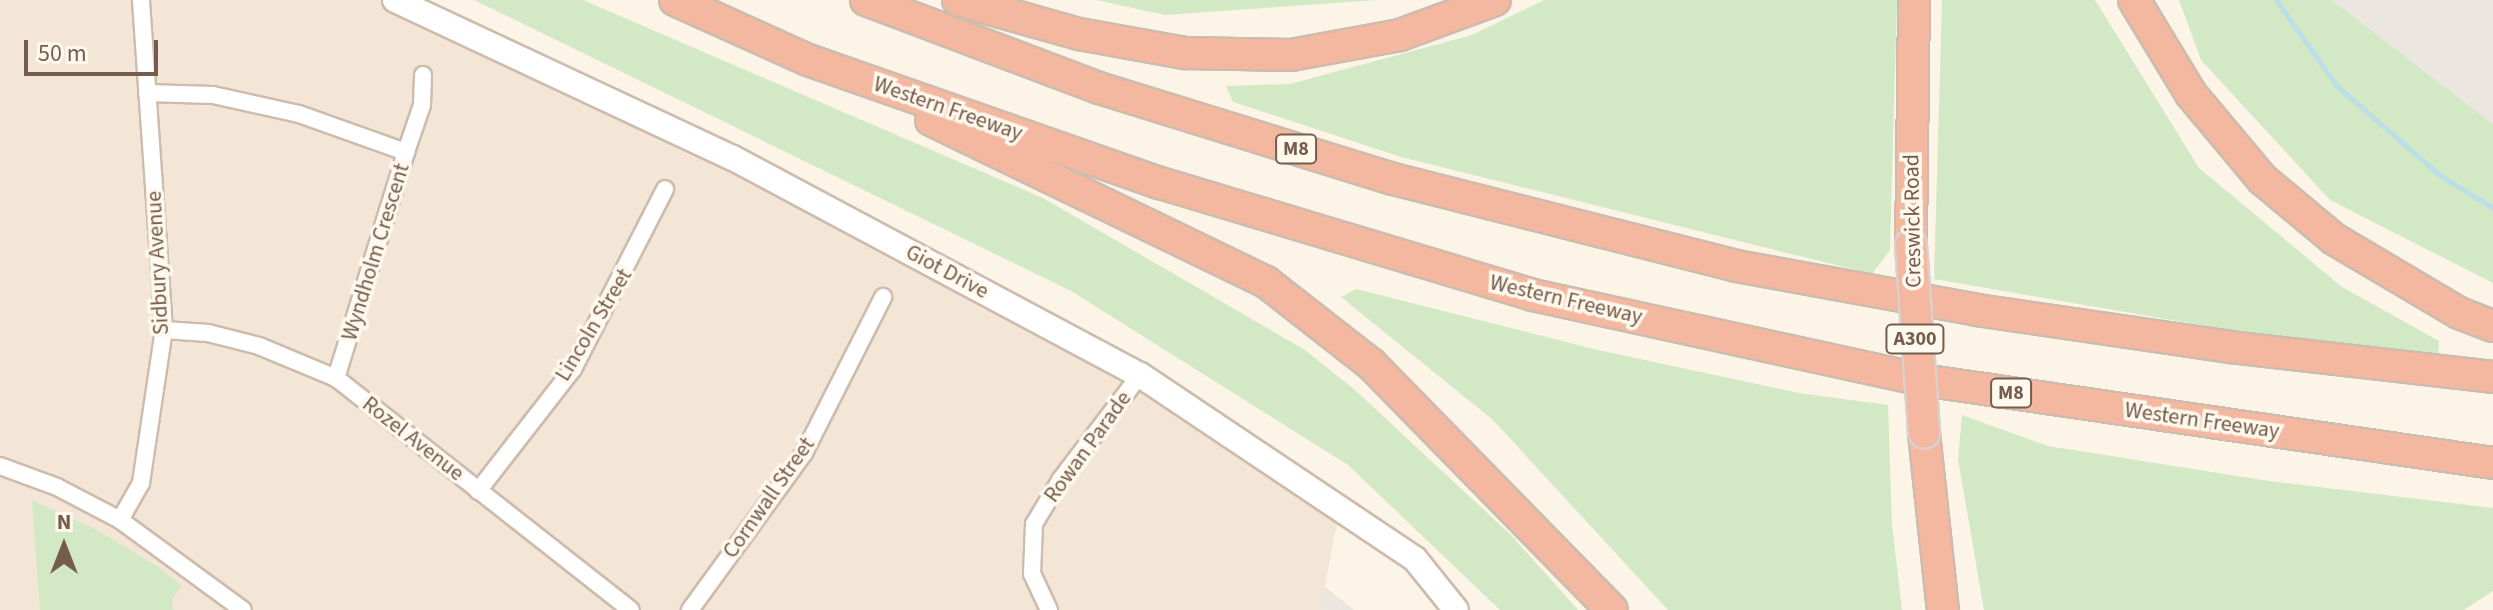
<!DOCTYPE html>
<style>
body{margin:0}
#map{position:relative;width:2493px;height:610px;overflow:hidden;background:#fcf4e7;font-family:"Source Sans 3",sans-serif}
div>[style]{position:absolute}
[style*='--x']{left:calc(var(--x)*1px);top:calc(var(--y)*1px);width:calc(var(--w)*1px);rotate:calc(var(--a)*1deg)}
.residential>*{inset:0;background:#f3e6d6}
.industrial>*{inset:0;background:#ece6e1}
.green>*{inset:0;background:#d3e9c6}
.stream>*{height:5px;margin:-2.5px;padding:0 2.5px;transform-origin:2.5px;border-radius:2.5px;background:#bcdee5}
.roads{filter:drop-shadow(2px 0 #cdbcad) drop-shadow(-2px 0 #cdbcad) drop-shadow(0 2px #cdbcad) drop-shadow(0 -2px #cdbcad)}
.street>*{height:16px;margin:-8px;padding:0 8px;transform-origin:8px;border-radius:8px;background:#fff}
.secondary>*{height:24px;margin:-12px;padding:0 12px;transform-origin:12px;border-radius:12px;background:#fff}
.highway>*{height:30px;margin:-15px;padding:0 15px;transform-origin:15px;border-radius:15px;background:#f4b8a0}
.bridges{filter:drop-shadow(2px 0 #d8d1cd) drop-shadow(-2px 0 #d8d1cd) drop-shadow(0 2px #d8d1cd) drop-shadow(0 -2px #d8d1cd)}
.highway-bridge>*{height:30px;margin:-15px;padding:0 15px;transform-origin:15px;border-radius:15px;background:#f4b8a0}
span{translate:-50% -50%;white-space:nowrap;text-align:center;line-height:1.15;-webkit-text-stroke:7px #fef8ed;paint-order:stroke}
.shield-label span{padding:2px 6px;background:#fef8ed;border:2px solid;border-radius:6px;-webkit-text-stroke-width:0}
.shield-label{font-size:20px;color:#755c4c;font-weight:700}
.street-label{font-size:22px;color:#755c4c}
.north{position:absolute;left:24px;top:506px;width:80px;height:80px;-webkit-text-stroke:6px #fef8ed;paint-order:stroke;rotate:0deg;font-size:22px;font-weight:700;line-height:32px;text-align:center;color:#755c4c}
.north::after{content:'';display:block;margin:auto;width:28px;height:36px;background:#755c4c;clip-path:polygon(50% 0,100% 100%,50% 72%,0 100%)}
.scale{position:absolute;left:24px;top:40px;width:134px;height:36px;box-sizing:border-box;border:4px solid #755c4c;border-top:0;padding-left:10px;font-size:24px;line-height:28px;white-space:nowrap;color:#755c4c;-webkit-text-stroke:6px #fef8ed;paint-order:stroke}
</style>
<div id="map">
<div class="residential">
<i style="clip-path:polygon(0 0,395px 0,1140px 375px,1340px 508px,1320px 610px,0 610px)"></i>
</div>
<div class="industrial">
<i style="clip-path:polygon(2332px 0,2493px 0,2493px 124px)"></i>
<i style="clip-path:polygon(1324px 586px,1354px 610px,1320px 610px)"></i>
</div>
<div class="green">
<i style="clip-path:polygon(474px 0,583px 0,1043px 198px,1305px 350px,1355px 390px,1512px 536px,1578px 610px,1500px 610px,1348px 465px,1071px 291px)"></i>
<i style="clip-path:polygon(1096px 0,1378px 0,1165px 15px)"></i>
<i style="clip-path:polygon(1544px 0,1897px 0,1890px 250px,1872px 274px,1401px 157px,1233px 102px,1226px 86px,1290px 84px,1472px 35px)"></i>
<i style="clip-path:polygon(1942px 0,2095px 0,2199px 168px,2342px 287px,2439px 341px,2438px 356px,2328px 347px,1934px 279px)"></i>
<i style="clip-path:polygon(2179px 0,2332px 0,2493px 124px,2493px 283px,2330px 200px,2201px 60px)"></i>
<i style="clip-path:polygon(1356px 289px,1598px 350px,1799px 393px,1888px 405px,1892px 525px,1902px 610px,1668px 610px,1493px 420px,1341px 297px)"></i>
<i style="clip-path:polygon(1962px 415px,2048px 446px,2269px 481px,2493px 508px,2493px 591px,2464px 610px,1984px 610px,1958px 459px)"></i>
<i style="clip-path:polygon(32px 500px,99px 531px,160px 568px,182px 586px,172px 599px,173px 610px,40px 610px)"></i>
</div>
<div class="stream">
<i style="--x:2276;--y:0;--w:105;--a:54.7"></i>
<i style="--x:2337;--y:86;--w:138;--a:40.9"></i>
<i style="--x:2441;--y:176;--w:61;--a:31.6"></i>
</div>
<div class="roads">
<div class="street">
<i style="--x:147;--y:93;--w:66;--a:1.7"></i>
<i style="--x:213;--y:95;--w:88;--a:12.5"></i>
<i style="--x:299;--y:114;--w:114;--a:19.6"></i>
<i style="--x:406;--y:152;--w:237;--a:107.2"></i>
<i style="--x:406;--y:152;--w:50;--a:-71.2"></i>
<i style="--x:422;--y:105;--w:30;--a:-88"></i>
<i style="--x:164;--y:330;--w:44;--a:3.9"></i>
<i style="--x:208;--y:333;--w:53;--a:14.3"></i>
<i style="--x:259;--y:346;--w:83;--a:22.6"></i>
<i style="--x:336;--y:378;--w:375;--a:38.2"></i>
<i style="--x:0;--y:466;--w:61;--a:20.2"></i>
<i style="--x:57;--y:487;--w:71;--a:27.6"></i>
<i style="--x:120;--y:520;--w:152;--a:36.2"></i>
<i style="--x:478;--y:491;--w:155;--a:-52.1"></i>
<i style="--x:573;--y:369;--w:202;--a:-62.9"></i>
<i style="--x:120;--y:520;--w:43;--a:-60.4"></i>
<i style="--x:141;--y:483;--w:155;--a:-81.5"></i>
<i style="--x:164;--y:330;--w:331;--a:-94"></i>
<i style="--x:690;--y:610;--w:194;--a:-54"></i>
<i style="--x:804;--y:453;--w:175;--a:-63.1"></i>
<i style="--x:1049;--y:610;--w:40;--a:-115"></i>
<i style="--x:1032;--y:574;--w:50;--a:-87.7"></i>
<i style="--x:1034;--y:524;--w:52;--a:-59"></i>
<i style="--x:1061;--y:479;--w:131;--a:-52.8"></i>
</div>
<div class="secondary">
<i style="--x:395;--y:0;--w:373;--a:25.1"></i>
<i style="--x:733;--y:158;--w:461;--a:28.1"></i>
<i style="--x:1140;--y:375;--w:331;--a:33.8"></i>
<i style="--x:1415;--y:559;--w:65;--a:51.2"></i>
</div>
<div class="highway">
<i style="--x:675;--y:0;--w:146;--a:24.3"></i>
<i style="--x:808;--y:60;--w:373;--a:19.3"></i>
<i style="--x:1160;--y:183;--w:389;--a:16.7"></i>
<i style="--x:1533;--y:295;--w:405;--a:12.3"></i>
<i style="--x:1929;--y:381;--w:570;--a:8.27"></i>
<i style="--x:866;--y:0;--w:249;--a:20.7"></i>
<i style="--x:1099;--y:88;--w:308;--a:17.2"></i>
<i style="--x:1393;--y:179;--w:354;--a:14.2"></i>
<i style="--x:1736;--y:266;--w:245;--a:10.3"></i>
<i style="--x:1977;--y:310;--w:256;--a:8.3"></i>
<i style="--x:2230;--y:347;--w:265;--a:6.5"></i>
<i style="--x:958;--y:0;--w:126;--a:15.7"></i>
<i style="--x:1079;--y:34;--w:108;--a:10.2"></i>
<i style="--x:1185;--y:53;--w:106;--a:1.1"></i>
<i style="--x:1291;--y:55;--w:111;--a:-10.4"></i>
<i style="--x:1400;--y:35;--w:101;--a:-20.2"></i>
<i style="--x:2134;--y:0;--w:110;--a:58.8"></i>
<i style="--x:2191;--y:94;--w:111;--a:50.1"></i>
<i style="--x:2262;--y:179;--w:94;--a:39.8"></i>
<i style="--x:2334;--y:239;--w:145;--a:30.6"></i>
<i style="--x:2459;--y:313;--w:36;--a:21"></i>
<i style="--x:931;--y:120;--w:372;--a:25.8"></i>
<i style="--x:1266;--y:282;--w:133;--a:38"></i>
<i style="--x:1371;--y:364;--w:344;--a:45.6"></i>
<i style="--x:1911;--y:245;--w:245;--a:-89.3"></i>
<i style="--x:1924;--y:433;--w:178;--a:83.9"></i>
</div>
</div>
<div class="bridges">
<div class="highway-bridge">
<i style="--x:1911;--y:245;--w:188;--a:86"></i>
</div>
</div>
<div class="shield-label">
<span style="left:1296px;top:149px">M8</span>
<span style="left:1915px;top:339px">A300</span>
<span style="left:2011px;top:393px">M8</span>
</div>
<div class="street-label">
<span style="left:948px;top:109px;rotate:19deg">Western Freeway</span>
<span style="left:1913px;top:221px;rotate:-91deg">Creswick Road</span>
<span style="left:376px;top:252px;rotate:-73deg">Wyndholm Crescent</span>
<span style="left:158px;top:263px;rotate:-93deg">Sidbury Avenue</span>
<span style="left:947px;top:272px;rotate:28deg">Giot Drive</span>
<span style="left:1566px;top:300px;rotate:13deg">Western Freeway</span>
<span style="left:594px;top:325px;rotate:-59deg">Lincoln Street</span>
<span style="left:2202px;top:421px;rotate:8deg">Western Freeway</span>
<span style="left:413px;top:439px;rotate:38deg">Rozel Avenue</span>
<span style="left:1088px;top:447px;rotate:-54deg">Rowan Parade</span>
<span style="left:769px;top:498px;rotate:-55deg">Cornwall Street</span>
</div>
<div class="north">N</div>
<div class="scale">50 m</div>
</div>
